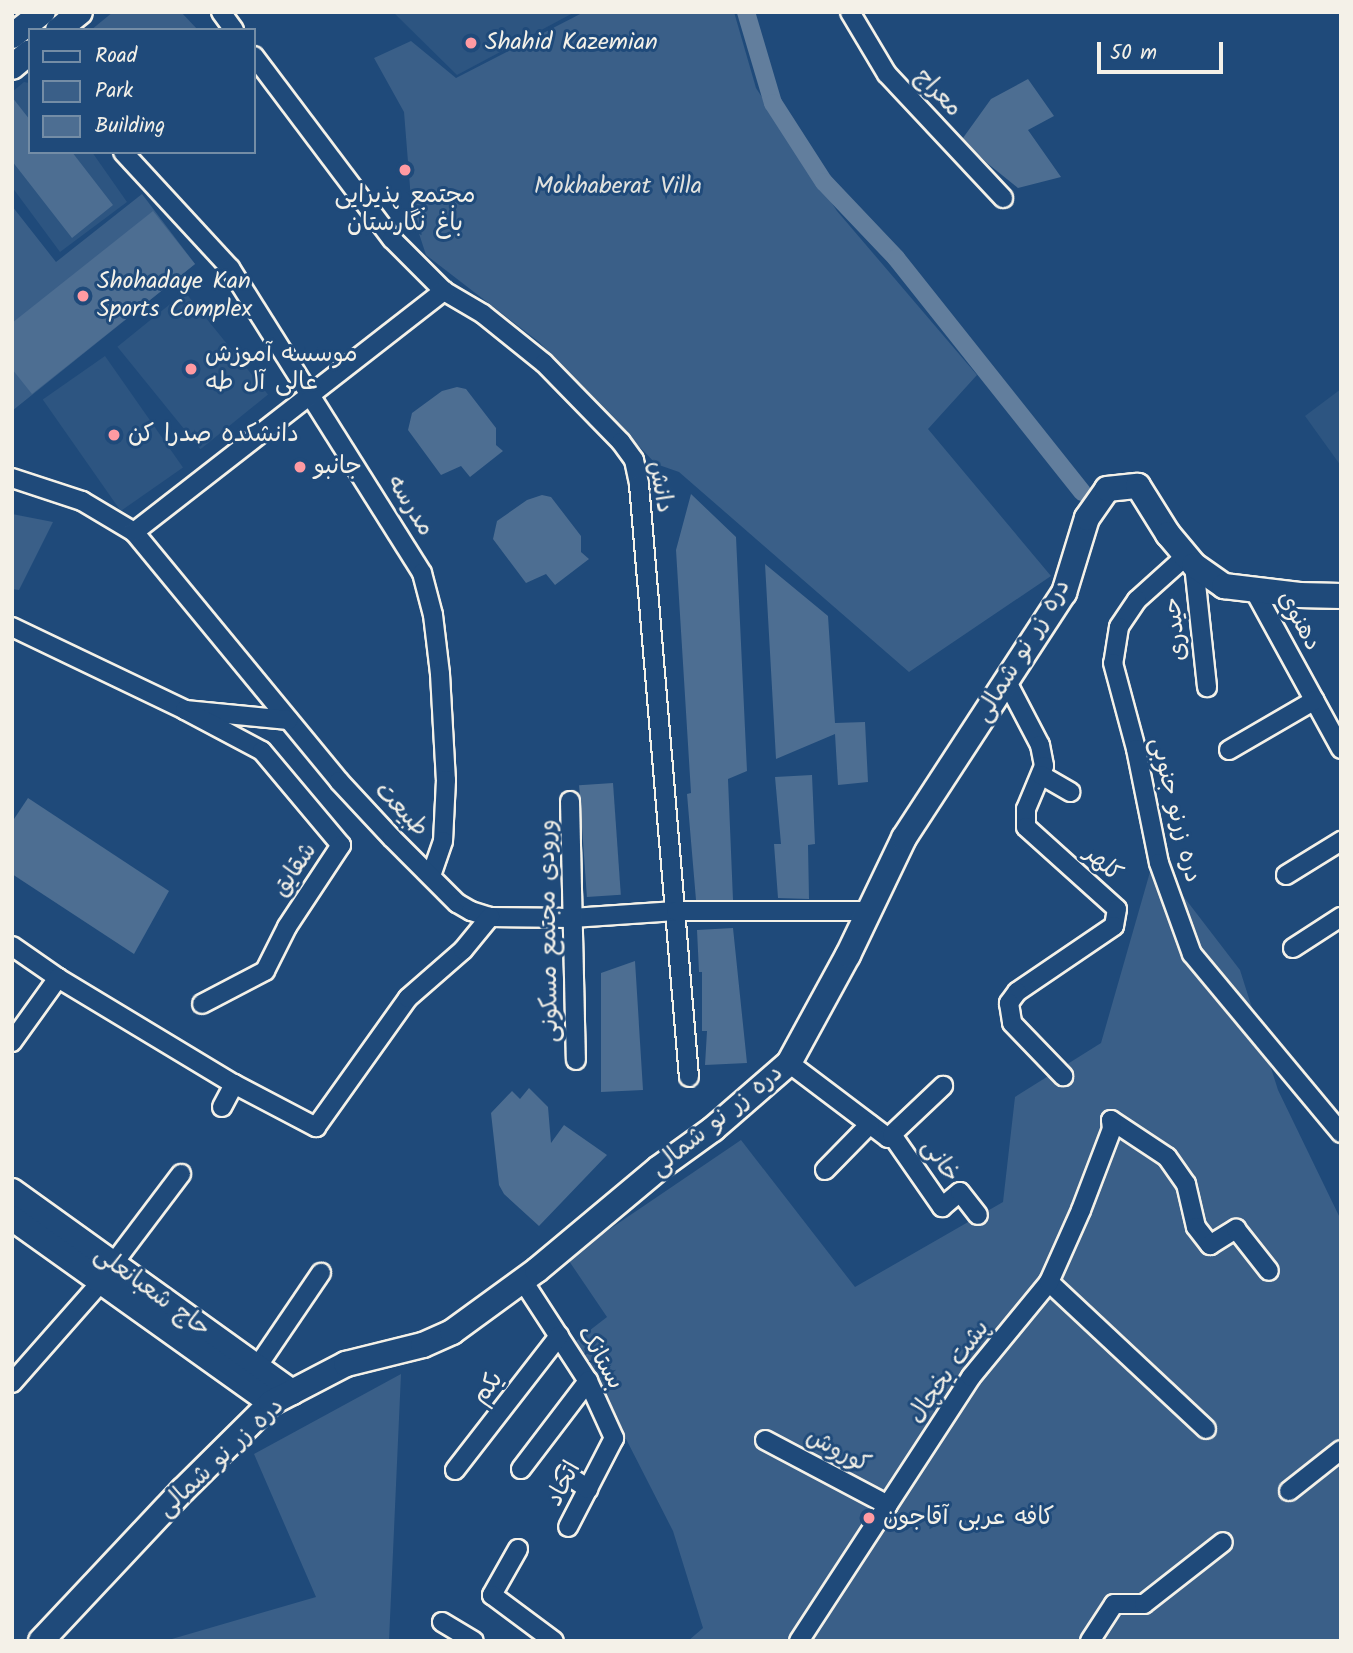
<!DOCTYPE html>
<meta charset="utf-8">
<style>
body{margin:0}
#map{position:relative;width:1353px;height:1653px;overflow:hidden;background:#1f4a7a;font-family:Kalam,"Playpen Sans Arabic",sans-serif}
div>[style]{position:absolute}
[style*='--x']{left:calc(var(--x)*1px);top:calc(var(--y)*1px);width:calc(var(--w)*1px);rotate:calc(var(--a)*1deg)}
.built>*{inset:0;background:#2d5581;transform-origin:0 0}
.green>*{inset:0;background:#3a5f88}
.canal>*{height:18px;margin:-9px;padding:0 9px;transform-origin:9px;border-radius:9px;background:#627e9d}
.building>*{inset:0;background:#4d6e92;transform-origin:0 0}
.roads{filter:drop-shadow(2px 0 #f4f1e8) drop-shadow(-2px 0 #f4f1e8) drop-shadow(0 2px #f4f1e8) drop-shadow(0 -2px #f4f1e8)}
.street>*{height:18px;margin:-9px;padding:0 9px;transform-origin:9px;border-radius:9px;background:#1f4a7a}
.secondary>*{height:24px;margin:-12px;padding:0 12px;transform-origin:12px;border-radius:12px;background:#1f4a7a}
.dots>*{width:19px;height:19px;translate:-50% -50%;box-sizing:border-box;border:4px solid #1f4a7a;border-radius:50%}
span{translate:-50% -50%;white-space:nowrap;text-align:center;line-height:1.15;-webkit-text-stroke:6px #1f4a7a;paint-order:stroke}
.poi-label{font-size:24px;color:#f4f1e8}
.left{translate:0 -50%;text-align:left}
.street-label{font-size:24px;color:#f4f1e8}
.park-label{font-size:24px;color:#e1e2de}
.frame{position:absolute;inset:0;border:14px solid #f4f1e8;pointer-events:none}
.legend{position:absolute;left:28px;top:28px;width:228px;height:126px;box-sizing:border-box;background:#1f4a7a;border:2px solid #748da6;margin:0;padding:9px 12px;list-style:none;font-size:21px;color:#f4f1e8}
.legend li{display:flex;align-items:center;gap:14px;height:35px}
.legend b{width:35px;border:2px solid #748da6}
.scale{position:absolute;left:1097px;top:42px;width:126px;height:32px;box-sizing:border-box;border:4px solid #f4f1e8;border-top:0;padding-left:9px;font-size:21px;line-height:24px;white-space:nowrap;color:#f4f1e8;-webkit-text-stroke:5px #1f4a7a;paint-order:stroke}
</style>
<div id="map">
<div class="built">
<i style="clip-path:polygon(393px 12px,575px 12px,457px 75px)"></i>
<i style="clip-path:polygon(24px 82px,30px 83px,30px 152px,92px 152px,127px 202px,60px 252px,12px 187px,12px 92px)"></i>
<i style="left:185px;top:292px;width:132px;height:87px;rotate:51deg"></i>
<i style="left:105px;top:356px;width:136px;height:76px;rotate:55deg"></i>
<i style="clip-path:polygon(1341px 389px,1341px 466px,1305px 416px)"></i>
</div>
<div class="green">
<i style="clip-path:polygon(113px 12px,181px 12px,198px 30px,91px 30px)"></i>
<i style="clip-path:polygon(584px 12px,734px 12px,756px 88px,837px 211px,977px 375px,928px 429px,1051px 576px,909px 672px,679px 472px,656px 464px,539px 342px,426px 255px,412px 212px,404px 112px,374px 58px,411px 41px,456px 78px)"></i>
<i style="clip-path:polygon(142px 194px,195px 264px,12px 411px,12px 206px,56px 262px)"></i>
<i style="clip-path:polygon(12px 514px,53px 522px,19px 590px,12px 589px)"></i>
<i style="clip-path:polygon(1154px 858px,1240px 970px,1278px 1090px,1341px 1220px,1341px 1641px,688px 1641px,703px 1628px,673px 1531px,576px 1341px,607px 1317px,567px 1258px,741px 1140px,855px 1287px,1003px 1202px,1015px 1097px,1101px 1043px)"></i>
<i style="clip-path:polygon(401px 1374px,389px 1641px,165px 1641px,316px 1597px,254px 1454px)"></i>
</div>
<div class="canal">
<i style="--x:746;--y:12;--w:95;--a:73.5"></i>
<i style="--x:773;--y:103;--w:94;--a:57.2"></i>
<i style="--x:824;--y:182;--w:105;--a:46.5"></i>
<i style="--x:896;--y:258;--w:299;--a:51.5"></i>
</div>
<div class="building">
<i style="clip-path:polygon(1028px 79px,1054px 116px,1028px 130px,1061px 177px,1018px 188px,987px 163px,963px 138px,991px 99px)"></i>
<i style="clip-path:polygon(12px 97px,30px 120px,30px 152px,72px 152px,113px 205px,72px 238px,12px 161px)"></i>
<i style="clip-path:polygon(153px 211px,195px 264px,32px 394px,12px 369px,12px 323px)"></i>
<i style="clip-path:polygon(457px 387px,466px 389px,496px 428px,496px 445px,503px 451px,470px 477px,461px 466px,441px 475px,408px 430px,412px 413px,442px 391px)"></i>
<i style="clip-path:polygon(691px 494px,736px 537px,747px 771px,728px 779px,733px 900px,696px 900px,687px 794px,691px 793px,676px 550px)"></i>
<i style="clip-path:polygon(542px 495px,551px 497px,581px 536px,581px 552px,589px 559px,555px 585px,546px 574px,526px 583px,493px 539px,497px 521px,527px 500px)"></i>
<i style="clip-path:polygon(765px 564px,828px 616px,835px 723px,865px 722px,868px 782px,838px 785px,835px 734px,776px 759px)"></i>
<i style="clip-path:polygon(812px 775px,815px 844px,808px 845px,809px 899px,778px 898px,774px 844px,781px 844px,775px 777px)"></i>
<i style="left:613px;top:783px;width:112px;height:34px;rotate:86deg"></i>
<i style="clip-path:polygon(28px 798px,169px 891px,134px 954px,12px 874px,12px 822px)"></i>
<i style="clip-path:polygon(733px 928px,747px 1063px,705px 1065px,707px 1031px,702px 1031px,702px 972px,699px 972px,697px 930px)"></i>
<i style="clip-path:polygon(635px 961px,643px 1090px,601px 1092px,601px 973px)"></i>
<i style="clip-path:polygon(529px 1088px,548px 1107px,551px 1143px,564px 1125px,607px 1155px,539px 1226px,504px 1194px,499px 1185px,491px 1113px,512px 1091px,520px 1099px)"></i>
</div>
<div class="roads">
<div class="street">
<i style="--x:221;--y:12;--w:22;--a:54"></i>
<i style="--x:850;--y:12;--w:72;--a:59.2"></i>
<i style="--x:887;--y:74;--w:170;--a:46.9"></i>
<i style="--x:254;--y:56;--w:229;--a:53"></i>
<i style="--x:392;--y:239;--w:74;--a:45"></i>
<i style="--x:444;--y:291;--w:45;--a:30.5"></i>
<i style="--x:483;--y:314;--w:78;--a:38.8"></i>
<i style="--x:544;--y:363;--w:110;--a:45.7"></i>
<i style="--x:621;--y:442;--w:22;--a:54"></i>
<i style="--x:634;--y:460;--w:25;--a:78"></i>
<i style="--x:639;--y:484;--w:595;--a:85.18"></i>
<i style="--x:123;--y:152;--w:158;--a:47.3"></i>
<i style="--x:230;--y:268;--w:360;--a:57.8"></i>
<i style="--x:422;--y:573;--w:43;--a:75.3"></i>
<i style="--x:433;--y:615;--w:59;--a:83.2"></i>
<i style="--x:440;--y:674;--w:106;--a:86.8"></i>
<i style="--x:446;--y:780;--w:61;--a:92.8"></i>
<i style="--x:443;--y:841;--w:37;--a:109"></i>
<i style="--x:12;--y:478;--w:74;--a:18.2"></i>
<i style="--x:82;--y:501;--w:61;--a:30.8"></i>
<i style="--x:134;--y:532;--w:323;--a:50.5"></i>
<i style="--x:339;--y:781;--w:78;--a:47.1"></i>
<i style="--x:392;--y:838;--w:92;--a:45"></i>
<i style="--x:457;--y:903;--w:16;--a:30"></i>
<i style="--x:471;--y:911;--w:20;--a:18"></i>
<i style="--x:490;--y:917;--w:82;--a:0.7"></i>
<i style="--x:572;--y:918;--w:104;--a:-3.9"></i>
<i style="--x:676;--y:911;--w:192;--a:0"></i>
<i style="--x:134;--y:532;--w:393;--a:-37.9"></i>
<i style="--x:1186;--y:556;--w:66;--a:138.1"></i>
<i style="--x:1137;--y:600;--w:32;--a:124"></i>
<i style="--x:1119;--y:627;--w:36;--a:99"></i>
<i style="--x:1113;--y:663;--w:89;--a:75"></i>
<i style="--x:1136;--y:749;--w:116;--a:78.6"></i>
<i style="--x:1159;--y:863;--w:97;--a:70.1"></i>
<i style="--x:1192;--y:954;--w:233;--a:50.2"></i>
<i style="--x:1194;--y:565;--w:123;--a:83.9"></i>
<i style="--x:1254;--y:590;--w:181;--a:61.3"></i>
<i style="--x:12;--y:627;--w:192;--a:25.6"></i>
<i style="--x:185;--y:710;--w:104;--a:5.5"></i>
<i style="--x:1007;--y:682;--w:71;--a:62.4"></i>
<i style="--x:1040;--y:745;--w:21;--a:79"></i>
<i style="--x:1044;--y:766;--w:47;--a:112.7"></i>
<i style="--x:1026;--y:809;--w:18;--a:90"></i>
<i style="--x:1026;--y:827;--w:122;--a:42"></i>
<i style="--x:1117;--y:909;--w:17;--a:100"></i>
<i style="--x:1114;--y:926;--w:117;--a:145.8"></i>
<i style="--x:1017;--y:992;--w:14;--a:126"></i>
<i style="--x:1009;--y:1003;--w:20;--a:81"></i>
<i style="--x:1012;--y:1023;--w:74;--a:46.1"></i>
<i style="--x:185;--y:710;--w:87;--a:28"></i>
<i style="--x:262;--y:751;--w:123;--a:50"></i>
<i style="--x:341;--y:845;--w:98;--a:123.4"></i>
<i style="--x:287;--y:927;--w:49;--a:116.6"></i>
<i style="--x:265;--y:971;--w:71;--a:152.4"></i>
<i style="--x:1229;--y:750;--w:99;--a:-30.2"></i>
<i style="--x:1041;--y:775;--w:34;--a:30"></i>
<i style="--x:570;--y:801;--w:259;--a:88.7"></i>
<i style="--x:1286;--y:875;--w:65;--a:-31.7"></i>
<i style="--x:12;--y:946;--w:56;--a:34.8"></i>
<i style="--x:58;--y:978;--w:205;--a:31.1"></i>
<i style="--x:234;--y:1084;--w:93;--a:27.7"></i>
<i style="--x:316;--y:1127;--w:158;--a:-54.5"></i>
<i style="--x:408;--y:998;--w:73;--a:-41.1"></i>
<i style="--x:463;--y:950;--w:43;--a:-50.7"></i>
<i style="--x:1293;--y:948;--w:57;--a:-32.9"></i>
<i style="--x:12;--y:1042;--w:79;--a:-54.3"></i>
<i style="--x:789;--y:1063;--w:124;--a:37.1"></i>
<i style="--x:888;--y:1138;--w:76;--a:-43.4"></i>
<i style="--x:222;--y:1107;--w:26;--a:-62"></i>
<i style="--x:1111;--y:1120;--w:67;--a:33.5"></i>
<i style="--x:1167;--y:1157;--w:33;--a:55"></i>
<i style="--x:1186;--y:1184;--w:44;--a:76.9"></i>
<i style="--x:1196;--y:1227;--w:23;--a:52"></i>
<i style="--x:1210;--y:1245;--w:31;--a:-32"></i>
<i style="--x:1236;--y:1229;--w:53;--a:51.8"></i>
<i style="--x:892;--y:1135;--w:88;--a:55.2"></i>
<i style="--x:942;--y:1207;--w:23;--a:-40"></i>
<i style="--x:960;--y:1192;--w:29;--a:52"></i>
<i style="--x:825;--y:1170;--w:64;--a:-45.6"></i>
<i style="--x:113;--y:1264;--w:113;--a:-52.9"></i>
<i style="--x:523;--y:1281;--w:119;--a:57"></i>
<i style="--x:588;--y:1381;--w:63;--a:65.5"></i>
<i style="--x:614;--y:1438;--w:100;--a:117.3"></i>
<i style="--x:1049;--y:1282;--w:215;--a:43.1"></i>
<i style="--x:257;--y:1367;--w:114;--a:-55.8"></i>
<i style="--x:12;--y:1383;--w:135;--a:-48.6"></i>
<i style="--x:765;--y:1440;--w:139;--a:27.9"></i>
<i style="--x:521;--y:1469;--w:111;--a:-52.7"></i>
<i style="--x:455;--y:1470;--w:170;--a:-52.2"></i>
<i style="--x:566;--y:1474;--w:27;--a:34"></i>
<i style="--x:1289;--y:1491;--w:66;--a:-38.3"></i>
<i style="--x:518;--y:1549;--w:53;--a:119.5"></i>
<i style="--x:492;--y:1595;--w:77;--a:36.6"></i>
<i style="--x:442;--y:1622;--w:37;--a:31"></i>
<i style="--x:799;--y:1641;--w:315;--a:-56.9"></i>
<i style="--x:971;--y:1377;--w:123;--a:-50.6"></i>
<i style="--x:1049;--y:1282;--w:79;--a:-66"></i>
<i style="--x:1081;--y:1210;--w:87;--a:-69.1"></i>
<i style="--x:1112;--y:1129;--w:9;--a:-96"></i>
<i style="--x:1090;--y:1641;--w:44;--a:-57"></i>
<i style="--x:1114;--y:1604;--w:30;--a:0"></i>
<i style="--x:1144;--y:1604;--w:100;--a:-38.1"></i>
</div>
<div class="secondary">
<i style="--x:58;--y:30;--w:28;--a:-39"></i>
<i style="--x:12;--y:36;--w:39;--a:-38"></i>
<i style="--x:12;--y:67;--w:23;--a:-40"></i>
<i style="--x:12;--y:1191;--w:345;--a:35.7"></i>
<i style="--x:12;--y:1218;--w:318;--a:35.5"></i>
<i style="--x:41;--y:1641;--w:207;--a:-46.8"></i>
<i style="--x:183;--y:1490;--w:124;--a:-44.7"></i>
<i style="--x:271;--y:1403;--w:85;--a:-27.5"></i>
<i style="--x:346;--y:1364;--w:79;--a:-13.9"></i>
<i style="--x:423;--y:1345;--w:32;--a:-24"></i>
<i style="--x:452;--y:1332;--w:105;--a:-36.1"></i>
<i style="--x:537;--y:1270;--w:159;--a:-39.9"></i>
<i style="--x:659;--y:1168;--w:67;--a:-35.8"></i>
<i style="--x:713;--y:1129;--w:101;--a:-41"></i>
<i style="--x:789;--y:1063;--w:123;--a:-61.4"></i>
<i style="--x:848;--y:955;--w:130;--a:-64.4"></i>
<i style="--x:904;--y:838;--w:293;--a:-56.9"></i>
<i style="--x:1064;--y:593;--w:78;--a:-73"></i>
<i style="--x:1087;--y:518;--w:35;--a:-55"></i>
<i style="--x:1107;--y:489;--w:31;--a:-6"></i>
<i style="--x:1138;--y:486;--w:57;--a:58"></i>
<i style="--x:1168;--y:534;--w:40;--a:50"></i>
<i style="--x:1194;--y:565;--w:37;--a:35"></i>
<i style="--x:1224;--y:586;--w:76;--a:6.8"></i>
<i style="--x:1299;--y:595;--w:42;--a:1.4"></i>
</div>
</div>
<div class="dots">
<i style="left:471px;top:43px;background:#ff9aa2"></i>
<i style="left:405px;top:170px;background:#ff9aa2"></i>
<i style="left:83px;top:296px;background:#ff9aa2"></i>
<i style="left:191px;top:369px;background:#ff9aa2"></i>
<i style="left:114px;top:435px;background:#ff9aa2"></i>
<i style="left:300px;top:467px;background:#ff9aa2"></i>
<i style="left:869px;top:1518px;background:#ff9aa2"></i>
</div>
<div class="poi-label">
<span class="left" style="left:485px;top:43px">Shahid Kazemian</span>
<span style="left:405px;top:210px">مجتمع پذیرایی<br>باغ نگارستان</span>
<span class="left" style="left:97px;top:296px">Shohadaye Kan<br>Sports Complex</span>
<span class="left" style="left:205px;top:369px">موسسه آموزش<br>عالی آل طه</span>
<span class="left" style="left:128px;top:435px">دانشکده صدرا کن</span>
<span class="left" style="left:314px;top:467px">جانبو</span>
<span class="left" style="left:883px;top:1518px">کافه عربی آقاجون</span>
</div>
<div class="street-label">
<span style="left:938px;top:93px;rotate:47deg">معراج</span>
<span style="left:660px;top:487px;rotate:80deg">دانش</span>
<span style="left:410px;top:506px;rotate:58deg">مدرسه</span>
<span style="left:1299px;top:621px;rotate:61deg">دهنوی</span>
<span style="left:1176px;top:629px;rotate:-96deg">حیدری</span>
<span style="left:1023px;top:651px;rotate:-59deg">دره زر نو شمالی</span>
<span style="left:401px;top:810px;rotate:46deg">طبیعت</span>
<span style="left:1175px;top:810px;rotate:76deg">دره زرنو جنوبی</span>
<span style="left:1103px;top:864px;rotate:42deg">کلهر</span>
<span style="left:295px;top:870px;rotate:-56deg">شقایق</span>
<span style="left:549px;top:931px;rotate:-91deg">ورودی مجتمع مسکونی</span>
<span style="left:717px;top:1121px;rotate:-39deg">دره زر نو شمالی</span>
<span style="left:940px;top:1161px;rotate:55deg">خانی</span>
<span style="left:152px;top:1292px;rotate:36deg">حاج شعبانعلی</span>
<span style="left:600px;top:1358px;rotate:60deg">بستانک</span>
<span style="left:949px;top:1372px;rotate:-54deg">پشت یخچال</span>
<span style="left:488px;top:1388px;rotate:-52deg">یکم</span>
<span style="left:838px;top:1451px;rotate:28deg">کوروش</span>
<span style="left:221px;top:1458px;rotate:-43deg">دره زر نو شمالی</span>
<span style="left:564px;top:1484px;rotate:-62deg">اتحاد</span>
</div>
<div class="park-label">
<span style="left:618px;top:187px">Mokhaberat Villa</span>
</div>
<div class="frame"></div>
<ul class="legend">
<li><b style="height:9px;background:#1f4a7a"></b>Road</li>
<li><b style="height:19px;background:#3a5f88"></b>Park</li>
<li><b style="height:19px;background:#4d6e92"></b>Building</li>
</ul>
<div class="scale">50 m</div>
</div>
